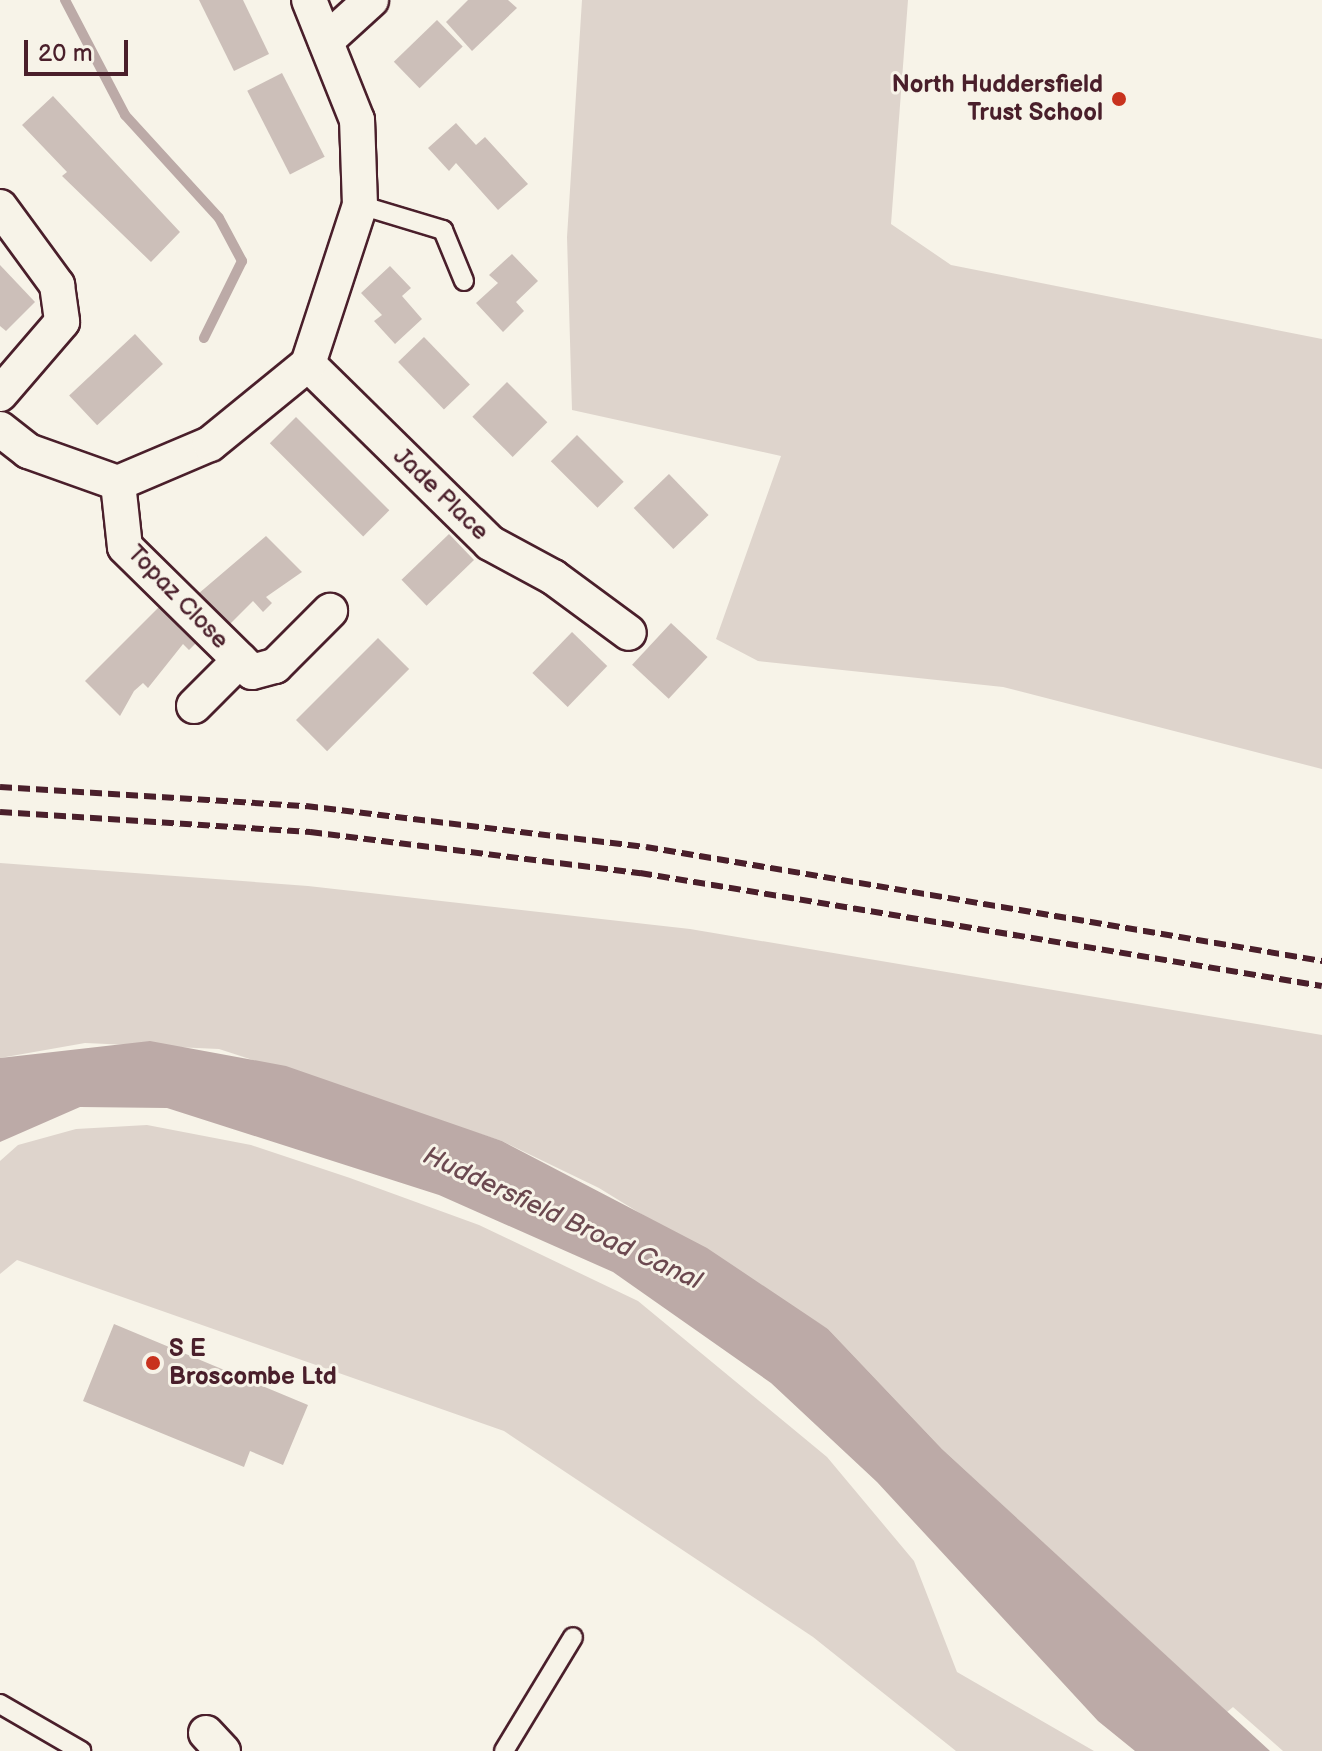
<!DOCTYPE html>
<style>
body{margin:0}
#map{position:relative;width:1322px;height:1751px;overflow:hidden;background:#f7f3e8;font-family:"Balsamiq Sans",sans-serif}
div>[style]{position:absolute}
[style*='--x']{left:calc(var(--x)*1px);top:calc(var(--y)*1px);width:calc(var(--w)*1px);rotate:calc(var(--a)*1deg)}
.green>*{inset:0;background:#ded4cc}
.water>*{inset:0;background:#bcaaa7}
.stream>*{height:10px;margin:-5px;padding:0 5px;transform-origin:5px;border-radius:5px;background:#bcaaa7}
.building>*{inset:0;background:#ccbfb9;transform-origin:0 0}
.roads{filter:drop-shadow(2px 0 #4a1f2b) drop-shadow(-2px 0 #4a1f2b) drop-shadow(0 2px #4a1f2b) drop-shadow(0 -2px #4a1f2b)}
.service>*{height:18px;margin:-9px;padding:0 9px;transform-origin:9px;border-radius:9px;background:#f7f3e8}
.minor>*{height:34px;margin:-17px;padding:0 17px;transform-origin:17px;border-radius:17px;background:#f7f3e8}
.rail>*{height:6px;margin-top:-3px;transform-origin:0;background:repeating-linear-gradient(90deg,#4a1f2b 0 12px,transparent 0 18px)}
.dots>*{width:22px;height:22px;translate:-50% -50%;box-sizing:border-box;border:4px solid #f7f3e8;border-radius:50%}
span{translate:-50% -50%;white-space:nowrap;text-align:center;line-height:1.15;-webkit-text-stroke:6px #f7f3e8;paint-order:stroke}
.poi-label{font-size:24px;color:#4a1f2b;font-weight:700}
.right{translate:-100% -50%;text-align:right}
.left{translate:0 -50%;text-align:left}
.street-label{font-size:24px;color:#4a1f2b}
.water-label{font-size:26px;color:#6c4950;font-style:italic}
.scale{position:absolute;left:24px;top:40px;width:104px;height:36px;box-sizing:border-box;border:4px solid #4a1f2b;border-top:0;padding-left:10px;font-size:24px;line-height:28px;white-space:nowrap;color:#4a1f2b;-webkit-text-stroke:6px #f7f3e8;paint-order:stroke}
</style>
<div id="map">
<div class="green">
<i style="clip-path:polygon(582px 0,908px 0,891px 224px,951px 265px,1322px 339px,1322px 769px,1003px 687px,758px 661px,716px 639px,781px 456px,572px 410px,567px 237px)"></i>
<i style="clip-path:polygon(0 863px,308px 886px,690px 929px,1322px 1035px,1322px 1751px,1283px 1751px,1233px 1707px,1227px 1712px,942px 1449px,828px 1329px,599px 1188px,502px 1141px,219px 1049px,85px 1043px,0 1058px)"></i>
<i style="clip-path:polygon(147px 1125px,251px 1145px,350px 1178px,479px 1225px,638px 1301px,827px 1457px,914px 1561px,957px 1672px,1094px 1751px,956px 1751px,813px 1637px,504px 1431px,17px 1260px,0 1274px,0 1161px,18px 1145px,76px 1129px)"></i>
</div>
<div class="water">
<i style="clip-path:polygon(150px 1041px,286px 1066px,502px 1141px,707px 1248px,828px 1329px,942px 1449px,1270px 1751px,1135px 1751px,1098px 1721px,877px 1482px,771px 1383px,613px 1272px,439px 1195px,167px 1108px,80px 1107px,0 1142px,0 1058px)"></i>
</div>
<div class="stream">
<i style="--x:65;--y:0;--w:130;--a:62.4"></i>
<i style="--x:125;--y:115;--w:139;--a:47.6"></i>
<i style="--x:219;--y:218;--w:49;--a:61.9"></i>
<i style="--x:242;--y:261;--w:86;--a:116.3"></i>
</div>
<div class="building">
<i style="clip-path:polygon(199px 0,243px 0,269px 54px,234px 71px)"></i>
<i style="clip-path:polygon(468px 0,508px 0,517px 8px,472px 51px,446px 22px)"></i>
<i style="left:437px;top:20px;width:37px;height:60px;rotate:46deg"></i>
<i style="left:282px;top:73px;width:94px;height:39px;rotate:63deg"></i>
<i style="clip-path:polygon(53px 96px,180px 232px,151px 262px,62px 176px,67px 172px,22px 125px)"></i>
<i style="clip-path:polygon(456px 123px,476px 145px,485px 137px,528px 184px,498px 210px,456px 163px,449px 171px,428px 148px)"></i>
<i style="clip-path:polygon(512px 254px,538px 281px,516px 302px,524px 311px,503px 332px,476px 303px,498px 283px,489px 275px)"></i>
<i style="clip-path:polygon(0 265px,35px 302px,6px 331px,0 326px)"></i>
<i style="clip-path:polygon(390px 266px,411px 288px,402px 296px,422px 319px,395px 344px,374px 321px,382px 315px,361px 293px)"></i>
<i style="left:135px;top:334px;width:41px;height:90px;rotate:47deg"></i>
<i style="left:424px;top:337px;width:66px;height:36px;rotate:46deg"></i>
<i style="left:507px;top:382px;width:57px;height:49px;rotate:45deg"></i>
<i style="left:296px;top:417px;width:132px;height:37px;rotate:45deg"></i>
<i style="left:577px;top:435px;width:66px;height:37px;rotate:45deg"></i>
<i style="left:669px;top:474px;width:57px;height:49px;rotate:46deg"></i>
<i style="left:449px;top:534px;width:36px;height:66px;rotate:46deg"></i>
<i style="clip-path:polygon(266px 536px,302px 572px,266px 597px,272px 603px,263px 612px,253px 601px,229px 625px,198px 594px)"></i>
<i style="clip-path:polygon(164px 602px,200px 639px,189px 650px,183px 644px,148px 688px,143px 683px,134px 691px,120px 716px,85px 681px)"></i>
<i style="left:671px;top:623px;width:50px;height:57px;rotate:43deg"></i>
<i style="left:572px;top:632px;width:49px;height:57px;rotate:44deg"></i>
<i style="left:378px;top:638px;width:44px;height:116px;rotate:45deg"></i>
<i style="clip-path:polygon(114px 1324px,308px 1405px,283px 1465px,250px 1451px,244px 1467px,83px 1401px)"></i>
</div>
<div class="roads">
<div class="service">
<i style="--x:360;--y:205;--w:87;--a:16.8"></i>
<i style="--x:443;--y:230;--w:55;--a:67.6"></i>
<i style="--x:0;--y:1704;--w:94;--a:30.1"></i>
<i style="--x:504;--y:1751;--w:133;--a:-58.8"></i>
</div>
<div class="minor">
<i style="--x:326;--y:41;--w:61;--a:-42.3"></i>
<i style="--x:0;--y:207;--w:97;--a:53.8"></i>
<i style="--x:57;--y:285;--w:37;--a:82"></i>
<i style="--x:62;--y:322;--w:95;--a:130.7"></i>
<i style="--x:308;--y:364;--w:255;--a:44.5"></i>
<i style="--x:490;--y:543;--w:72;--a:28.4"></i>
<i style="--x:553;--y:577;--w:94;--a:36.4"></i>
<i style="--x:0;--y:429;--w:36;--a:38"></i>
<i style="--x:28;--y:451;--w:96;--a:19.6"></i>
<i style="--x:118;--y:483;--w:100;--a:-23"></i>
<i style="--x:210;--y:444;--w:127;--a:-39.2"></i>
<i style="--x:308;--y:364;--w:167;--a:-71.9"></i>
<i style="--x:360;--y:205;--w:85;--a:-92"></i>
<i style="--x:357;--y:120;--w:129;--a:-111.8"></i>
<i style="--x:118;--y:483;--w:64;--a:83.8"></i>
<i style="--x:125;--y:547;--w:178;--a:44.5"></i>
<i style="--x:252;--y:672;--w:24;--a:-15"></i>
<i style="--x:275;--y:666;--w:78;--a:-45"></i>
<i style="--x:194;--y:706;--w:65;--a:-45"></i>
<i style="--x:206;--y:1733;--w:25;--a:47"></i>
</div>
</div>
<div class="rail">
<i style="--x:0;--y:787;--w:307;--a:3.6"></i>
<i style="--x:306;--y:806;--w:342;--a:6.9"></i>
<i style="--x:646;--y:847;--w:686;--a:9.57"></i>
<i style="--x:0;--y:812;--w:311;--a:3.7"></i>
<i style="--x:310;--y:832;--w:333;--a:7.1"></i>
<i style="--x:640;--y:873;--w:691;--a:9.41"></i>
</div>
<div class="dots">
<i style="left:1119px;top:99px;background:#c8321e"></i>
<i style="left:153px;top:1363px;background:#c8321e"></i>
</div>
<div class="poi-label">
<span class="right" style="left:1103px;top:99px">North Huddersfield<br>Trust School</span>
<span class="left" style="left:169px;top:1363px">S E<br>Broscombe Ltd</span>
</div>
<div class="street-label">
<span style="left:441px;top:494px;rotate:44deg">Jade Place</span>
<span style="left:178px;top:597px;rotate:46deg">Topaz Close</span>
</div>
<div class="water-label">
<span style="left:562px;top:1219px;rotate:25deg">Huddersfield Broad Canal</span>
</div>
<div class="scale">20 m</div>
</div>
